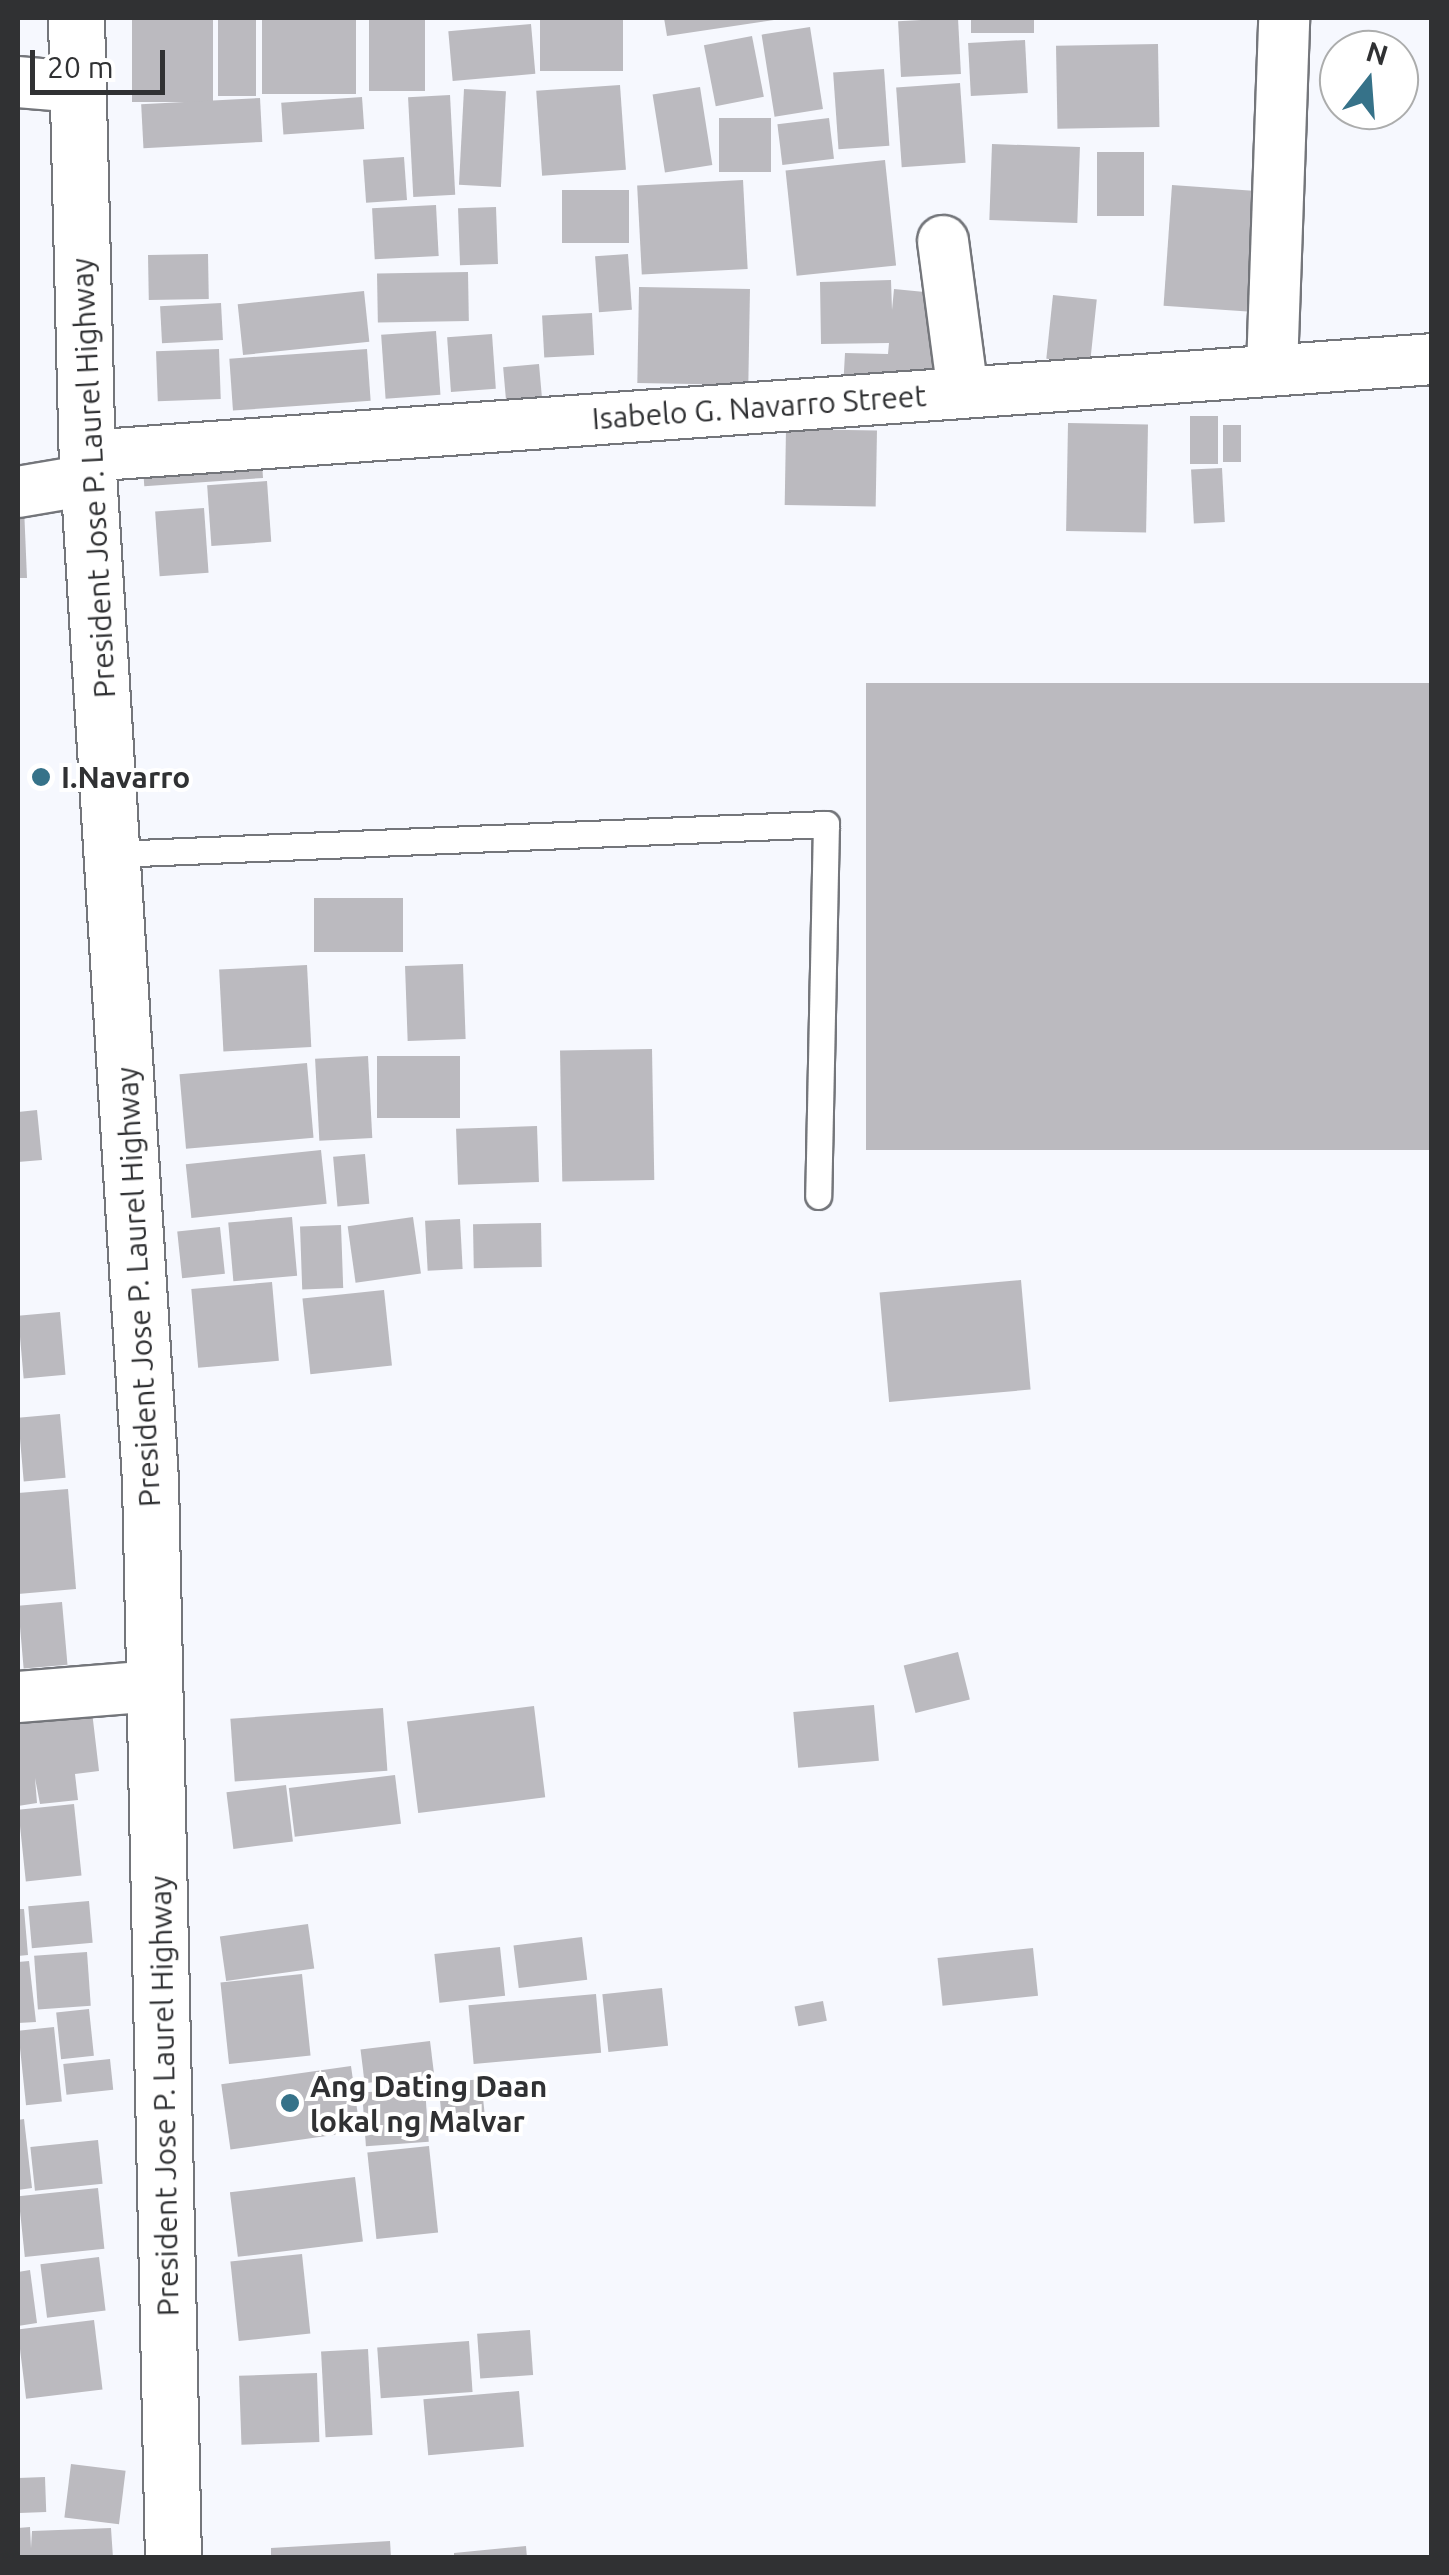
<!DOCTYPE html>
<style>
body{margin:0}
#map{position:relative;width:1449px;height:2575px;overflow:hidden;background:#f6f8fe;font-family:Ubuntu,sans-serif}
div>[style]{position:absolute}
[style*='--x']{left:calc(var(--x)*1px);top:calc(var(--y)*1px);width:calc(var(--w)*1px);rotate:calc(var(--a)*1deg)}
.building>*{inset:0;background:#bbbabf;transform-origin:0 0}
.roads{filter:drop-shadow(2px 0 #74767b) drop-shadow(-2px 0 #74767b) drop-shadow(0 2px #74767b) drop-shadow(0 -2px #74767b)}
.service>*{height:25px;margin:-12.5px;padding:0 12.5px;transform-origin:12.5px;border-radius:12.5px;background:#fff}
.minor>*{height:50px;margin:-25px;padding:0 25px;transform-origin:25px;border-radius:25px;background:#fff}
.trunk>*{height:55px;margin:-27.5px;padding:0 27.5px;transform-origin:27.5px;border-radius:27.5px;background:#fff}
.dots>*{width:28px;height:28px;translate:-50% -50%;box-sizing:border-box;border:5px solid #fff;border-radius:50%}
span{translate:-50% -50%;white-space:nowrap;text-align:center;line-height:1.15;-webkit-text-stroke:8px #fff;paint-order:stroke}
.street-label{font-size:30px;color:#303133}
.poi-label{font-size:30px;color:#303133;font-weight:700}
.left{translate:0 -50%;text-align:left}
.frame{position:absolute;inset:0;border:20px solid #303133;pointer-events:none}
.north{position:absolute;left:1319px;top:30px;width:100px;height:100px;box-sizing:border-box;background:#fff;border:2px solid #acadad;border-radius:50%;rotate:17deg;font-size:28px;font-weight:700;line-height:40px;text-align:center;color:#303133}
.north::after{content:'';display:block;margin:auto;width:35px;height:45px;background:#367289;clip-path:polygon(50% 0,100% 100%,50% 72%,0 100%)}
.scale{position:absolute;left:30px;top:50px;width:135px;height:45px;box-sizing:border-box;border:5px solid #303133;border-top:0;padding-left:12px;font-size:30px;line-height:35px;white-space:nowrap;color:#303133;-webkit-text-stroke:8px #fff;paint-order:stroke}
</style>
<div id="map">
<div class="building">
<i style="left:132px;top:18px;width:81px;height:84px"></i>
<i style="left:218px;top:18px;width:38px;height:78px"></i>
<i style="left:262px;top:18px;width:94px;height:76px"></i>
<i style="left:369px;top:18px;width:56px;height:73px"></i>
<i style="left:540px;top:18px;width:83px;height:53px"></i>
<i style="clip-path:polygon(664px 18px,774px 18px,774px 20px,667px 36px)"></i>
<i style="left:958px;top:18px;width:56px;height:60px;rotate:87deg"></i>
<i style="left:971px;top:18px;width:63px;height:15px"></i>
<i style="left:531px;top:24px;width:50px;height:83px;rotate:85deg"></i>
<i style="left:810px;top:27px;width:83px;height:49px;rotate:81deg"></i>
<i style="left:752px;top:36px;width:62px;height:49px;rotate:79deg"></i>
<i style="left:1025px;top:40px;width:53px;height:57px;rotate:87deg"></i>
<i style="left:1158px;top:44px;width:83px;height:102px;rotate:89deg"></i>
<i style="left:884px;top:69px;width:77px;height:51px;rotate:86deg"></i>
<i style="left:960px;top:83px;width:80px;height:64px;rotate:86deg"></i>
<i style="left:620px;top:85px;width:85px;height:84px;rotate:86deg"></i>
<i style="left:700px;top:87px;width:79px;height:48px;rotate:81deg"></i>
<i style="left:464px;top:89px;width:42px;height:96px;rotate:3deg"></i>
<i style="left:450px;top:95px;width:100px;height:42px;rotate:87deg"></i>
<i style="left:362px;top:97px;width:32px;height:81px;rotate:86deg"></i>
<i style="left:260px;top:98px;width:44px;height:119px;rotate:87deg"></i>
<i style="left:771px;top:118px;width:54px;height:52px;rotate:90deg"></i>
<i style="left:829px;top:118px;width:41px;height:52px;rotate:83deg"></i>
<i style="left:992px;top:144px;width:88px;height:76px;rotate:2deg"></i>
<i style="left:1097px;top:152px;width:47px;height:64px"></i>
<i style="left:404px;top:157px;width:43px;height:41px;rotate:86deg"></i>
<i style="left:885px;top:160px;width:106px;height:100px;rotate:84deg"></i>
<i style="left:743px;top:180px;width:89px;height:106px;rotate:87deg"></i>
<i style="left:1172px;top:185px;width:95px;height:121px;rotate:4deg"></i>
<i style="left:562px;top:190px;width:67px;height:53px"></i>
<i style="left:436px;top:205px;width:51px;height:64px;rotate:87deg"></i>
<i style="left:496px;top:207px;width:57px;height:38px;rotate:88deg"></i>
<i style="left:208px;top:254px;width:45px;height:60px;rotate:89deg"></i>
<i style="left:628px;top:254px;width:56px;height:33px;rotate:86deg"></i>
<i style="left:468px;top:272px;width:49px;height:91px;rotate:89deg"></i>
<i style="clip-path:polygon(891px 280px,892px 310px,894px 289px,945px 294px,937px 376px,889px 372px,888px 391px,843px 389px,845px 353px,888px 354px,889px 343px,821px 344px,820px 282px)"></i>
<i style="left:639px;top:287px;width:111px;height:96px;rotate:1deg"></i>
<i style="left:364px;top:291px;width:51px;height:127px;rotate:84deg"></i>
<i style="left:1053px;top:295px;width:44px;height:64px;rotate:6deg"></i>
<i style="left:221px;top:303px;width:37px;height:61px;rotate:87deg"></i>
<i style="left:592px;top:313px;width:42px;height:50px;rotate:87deg"></i>
<i style="left:436px;top:331px;width:64px;height:55px;rotate:86deg"></i>
<i style="left:492px;top:334px;width:55px;height:45px;rotate:86deg"></i>
<i style="left:219px;top:349px;width:50px;height:63px;rotate:88deg"></i>
<i style="left:367px;top:349px;width:52px;height:138px;rotate:86deg"></i>
<i style="left:539px;top:364px;width:38px;height:36px;rotate:85deg"></i>
<i style="left:1190px;top:416px;width:28px;height:48px"></i>
<i style="left:1068px;top:423px;width:80px;height:108px;rotate:1deg"></i>
<i style="left:1223px;top:425px;width:18px;height:37px"></i>
<i style="left:786px;top:429px;width:91px;height:76px;rotate:1deg"></i>
<i style="left:261px;top:449px;width:29px;height:119px;rotate:86deg"></i>
<i style="left:1222px;top:468px;width:54px;height:31px;rotate:87deg"></i>
<i style="left:267px;top:481px;width:61px;height:60px;rotate:86deg"></i>
<i style="clip-path:polygon(18px 507px,24px 507px,27px 578px,18px 578px)"></i>
<i style="left:204px;top:508px;width:65px;height:49px;rotate:86deg"></i>
<i style="left:1432px;top:683px;width:467px;height:566px;rotate:90deg"></i>
<i style="left:314px;top:898px;width:89px;height:54px"></i>
<i style="left:463px;top:964px;width:75px;height:58px;rotate:88deg"></i>
<i style="left:307px;top:965px;width:82px;height:88px;rotate:87deg"></i>
<i style="left:652px;top:1049px;width:131px;height:92px;rotate:89deg"></i>
<i style="left:368px;top:1056px;width:82px;height:53px;rotate:87deg"></i>
<i style="left:377px;top:1056px;width:83px;height:62px"></i>
<i style="left:307px;top:1063px;width:75px;height:128px;rotate:85deg"></i>
<i style="clip-path:polygon(37px 1110px,42px 1160px,18px 1162px,18px 1112px)"></i>
<i style="left:537px;top:1126px;width:56px;height:81px;rotate:88deg"></i>
<i style="left:321px;top:1150px;width:54px;height:136px;rotate:84deg"></i>
<i style="left:365px;top:1154px;width:50px;height:32px;rotate:85deg"></i>
<i style="left:292px;top:1217px;width:59px;height:64px;rotate:85deg"></i>
<i style="left:413px;top:1217px;width:57px;height:66px;rotate:82deg"></i>
<i style="left:460px;top:1219px;width:50px;height:35px;rotate:87deg"></i>
<i style="left:541px;top:1223px;width:44px;height:68px;rotate:89deg"></i>
<i style="left:341px;top:1225px;width:63px;height:41px;rotate:88deg"></i>
<i style="left:220px;top:1227px;width:47px;height:43px;rotate:84deg"></i>
<i style="left:1021px;top:1280px;width:110px;height:142px;rotate:85deg"></i>
<i style="left:272px;top:1282px;width:79px;height:81px;rotate:85deg"></i>
<i style="left:384px;top:1290px;width:76px;height:82px;rotate:84deg"></i>
<i style="left:60px;top:1312px;width:63px;height:42px;rotate:85deg"></i>
<i style="left:60px;top:1414px;width:64px;height:42px;rotate:85deg"></i>
<i style="clip-path:polygon(68px 1489px,76px 1589px,18px 1594px,18px 1493px)"></i>
<i style="left:62px;top:1602px;width:63px;height:44px;rotate:85deg"></i>
<i style="left:958px;top:1652px;width:49px;height:56px;rotate:76deg"></i>
<i style="clip-path:polygon(91px 1703px,99px 1771px,75px 1774px,78px 1800px,40px 1804px,35px 1778px,37px 1803px,18px 1806px,18px 1711px)"></i>
<i style="left:874px;top:1705px;width:56px;height:81px;rotate:85deg"></i>
<i style="left:534px;top:1706px;width:92px;height:128px;rotate:83deg"></i>
<i style="left:383px;top:1708px;width:63px;height:153px;rotate:86deg"></i>
<i style="left:395px;top:1775px;width:49px;height:107px;rotate:83deg"></i>
<i style="left:286px;top:1785px;width:57px;height:60px;rotate:83deg"></i>
<i style="left:74px;top:1804px;width:72px;height:56px;rotate:84deg"></i>
<i style="left:89px;top:1901px;width:42px;height:61px;rotate:85deg"></i>
<i style="clip-path:polygon(18px 1909px,24px 1909px,28px 1955px,18px 1956px)"></i>
<i style="left:308px;top:1924px;width:45px;height:89px;rotate:82deg"></i>
<i style="left:582px;top:1937px;width:43px;height:69px;rotate:83deg"></i>
<i style="left:500px;top:1947px;width:49px;height:66px;rotate:84deg"></i>
<i style="left:1033px;top:1948px;width:48px;height:96px;rotate:84deg"></i>
<i style="left:87px;top:1952px;width:54px;height:53px;rotate:86deg"></i>
<i style="clip-path:polygon(29px 1961px,36px 2022px,18px 2023px,18px 1962px)"></i>
<i style="left:302px;top:1974px;width:82px;height:82px;rotate:84deg"></i>
<i style="left:662px;top:1988px;width:58px;height:60px;rotate:84deg"></i>
<i style="left:596px;top:1994px;width:59px;height:128px;rotate:85deg"></i>
<i style="left:823px;top:2001px;width:20px;height:29px;rotate:79deg"></i>
<i style="left:89px;top:2009px;width:47px;height:33px;rotate:84deg"></i>
<i style="left:54px;top:2027px;width:75px;height:36px;rotate:84deg"></i>
<i style="left:430px;top:2041px;width:34px;height:70px;rotate:83deg"></i>
<i style="left:110px;top:2059px;width:31px;height:47px;rotate:84deg"></i>
<i style="left:351px;top:2066px;width:66px;height:131px;rotate:82deg"></i>
<i style="left:481px;top:2079px;width:46px;height:43px;rotate:84deg"></i>
<i style="left:425px;top:2088px;width:54px;height:63px;rotate:86deg"></i>
<i style="clip-path:polygon(24px 2119px,32px 2188px,18px 2190px,18px 2120px)"></i>
<i style="left:98px;top:2140px;width:44px;height:68px;rotate:84deg"></i>
<i style="left:429px;top:2146px;width:87px;height:62px;rotate:84deg"></i>
<i style="left:355px;top:2177px;width:65px;height:126px;rotate:83deg"></i>
<i style="left:98px;top:2188px;width:61px;height:80px;rotate:84deg"></i>
<i style="left:302px;top:2254px;width:80px;height:72px;rotate:84deg"></i>
<i style="left:99px;top:2257px;width:54px;height:59px;rotate:83deg"></i>
<i style="clip-path:polygon(30px 2270px,37px 2323px,18px 2326px,18px 2272px)"></i>
<i style="left:94px;top:2320px;width:70px;height:77px;rotate:83deg"></i>
<i style="left:530px;top:2330px;width:45px;height:53px;rotate:86deg"></i>
<i style="left:469px;top:2341px;width:51px;height:92px;rotate:86deg"></i>
<i style="left:368px;top:2349px;width:86px;height:47px;rotate:87deg"></i>
<i style="left:317px;top:2373px;width:69px;height:78px;rotate:88deg"></i>
<i style="left:519px;top:2391px;width:56px;height:96px;rotate:85deg"></i>
<i style="left:71px;top:2464px;width:55px;height:54px;rotate:7deg"></i>
<i style="left:45px;top:2477px;width:35px;height:27px;rotate:88deg"></i>
<i style="clip-path:polygon(30px 2527px,31px 2548px,32px 2531px,111px 2528px,113px 2558px,18px 2558px,18px 2528px)"></i>
<i style="clip-path:polygon(390px 2541px,391px 2558px,271px 2558px,271px 2548px)"></i>
<i style="clip-path:polygon(526px 2546px,527px 2558px,454px 2558px,454px 2553px)"></i>
</div>
<div class="roads">
<div class="service">
<i style="--x:114;--y:854;--w:713;--a:-2.41"></i>
<i style="--x:826;--y:824;--w:372;--a:91.2"></i>
</div>
<div class="minor">
<i style="--x:18;--y:82;--w:60;--a:4.8"></i>
<i style="--x:943;--y:241;--w:152;--a:82.5"></i>
<i style="--x:1272;--y:369;--w:351;--a:-88"></i>
<i style="--x:87;--y:456;--w:1348;--a:-4.12"></i>
<i style="--x:18;--y:492;--w:71;--a:-9.7"></i>
<i style="--x:18;--y:1697;--w:137;--a:-4.6"></i>
</div>
<div class="trunk">
<i style="--x:76;--y:18;--w:438;--a:88.6"></i>
<i style="--x:87;--y:456;--w:1027;--a:86.48"></i>
<i style="--x:150;--y:1481;--w:1077;--a:88.78"></i>
</div>
</div>
<div class="dots">
<i style="left:41px;top:777px;background:#367289"></i>
<i style="left:290px;top:2103px;background:#367289"></i>
</div>
<div class="street-label">
<span style="left:759px;top:407px;rotate:-4deg">Isabelo G. Navarro Street</span>
<span style="left:93px;top:478px;rotate:-93deg">President Jose P. Laurel Highway</span>
<span style="left:138px;top:1287px;rotate:-93deg">President Jose P. Laurel Highway</span>
<span style="left:164px;top:2096px;rotate:-91deg">President Jose P. Laurel Highway</span>
</div>
<div class="poi-label">
<span class="left" style="left:61px;top:777px">I.Navarro</span>
<span class="left" style="left:310px;top:2103px">Ang Dating Daan<br>lokal ng Malvar</span>
</div>
<div class="frame"></div>
<div class="north">N</div>
<div class="scale">20 m</div>
</div>
